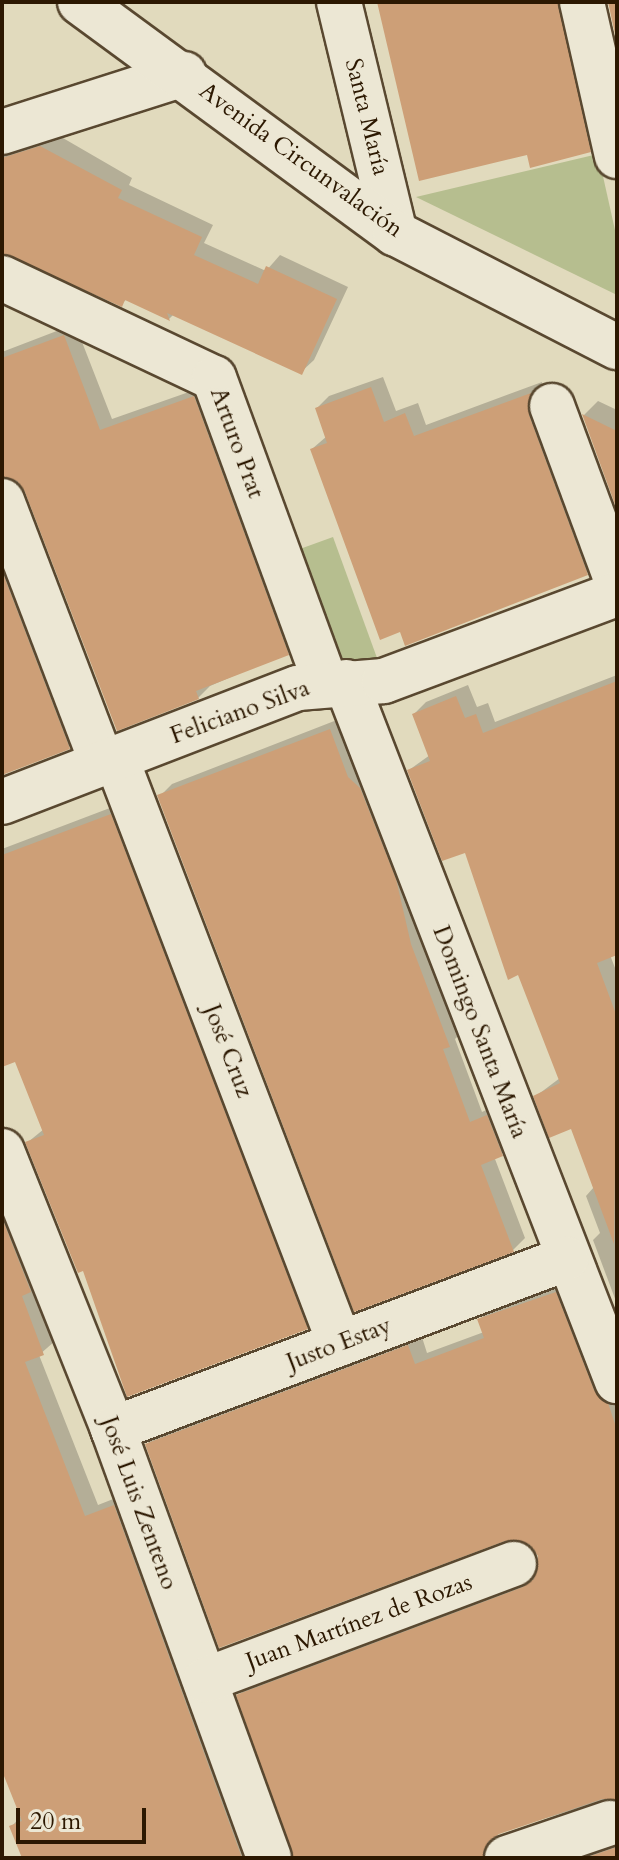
<!DOCTYPE html>
<meta charset="utf-8">
<style>
body{margin:0}
#map{position:relative;width:619px;height:1860px;overflow:hidden;background:#e1dabd;font-family:Cardo,serif}
div>[style]{position:absolute}
[style*='--x']{left:calc(var(--x)*1px);top:calc(var(--y)*1px);width:calc(var(--w)*1px);rotate:calc(var(--a)*1deg)}
.green>*{inset:0;background:#b6be8f;transform-origin:0 0}
.shadow>*{inset:0;background:#0003}
.building>*{inset:0;background:#cd9f77}
.roads{filter:drop-shadow(2px 0 #594830) drop-shadow(-2px 0 #594830) drop-shadow(0 2px #594830) drop-shadow(0 -2px #594830)}
.minor>*{height:44px;margin:-22px;padding:0 22px;transform-origin:22px;border-radius:22px;background:#ece7d4}
.tertiary>*{height:44px;margin:-22px;padding:0 22px;transform-origin:22px;border-radius:22px;background:#ece7d4}
span{translate:-50% -50%;white-space:nowrap;text-align:center;line-height:1.15;-webkit-text-stroke:6px #ece7d4;paint-order:stroke}
.street-label{font-size:24px;color:#2c1801}
.frame{position:absolute;inset:0;border:4px solid #2c1801;pointer-events:none}
.scale{position:absolute;left:16px;top:1808px;width:130px;height:36px;box-sizing:border-box;border:4px solid #2c1801;border-top:0;padding-left:10px;font-size:24px;line-height:28px;white-space:nowrap;color:#2c1801;-webkit-text-stroke:6px #ece7d4;paint-order:stroke}
</style>
<div id="map">
<div class="green">
<i style="clip-path:polygon(598px 154px,617px 239px,617px 295px,416px 197px)"></i>
<i style="left:333px;top:537px;width:133px;height:36px;rotate:70deg"></i>
</div>
<div class="shadow">
<i style="clip-path:polygon(379px 2px,572px 2px,602px 136px,589px 149px,528px 153px)"></i>
<i style="clip-path:polygon(56px 134px,132px 178px,129px 185px,213px 225px,204px 243px,266px 271px,280px 255px,348px 287px,314px 360px,301px 372px,174px 314px,169px 319px,127px 299px,121px 304px,2px 251px,2px 151px)"></i>
<i style="clip-path:polygon(75px 324px,112px 419px,206px 386px,299px 641px,287px 653px,210px 686px,198px 698px,27px 491px,2px 475px,2px 352px)"></i>
<i style="clip-path:polygon(383px 377px,396px 411px,418px 403px,426px 425px,542px 382px,540px 402px,599px 561px,587px 573px,312px 449px,327px 436px,317px 408px,329px 396px)"></i>
<i style="clip-path:polygon(598px 401px,617px 410px,617px 504px,584px 415px)"></i>
<i style="clip-path:polygon(2px 529px,81px 735px,69px 747px,2px 773px)"></i>
<i style="clip-path:polygon(617px 675px,617px 953px,610px 955px,617px 973px,617px 1304px,593px 1240px,600px 1233px,586px 1196px,594px 1187px,572px 1127px,536px 1096px,560px 1078px,520px 972px,466px 850px,409px 770px,430px 755px,414px 714px,426px 702px,468px 685px,477px 707px,488px 703px,495px 722px)"></i>
<i style="clip-path:polygon(342px 718px,461px 1033px,455px 1039px,482px 1112px,499px 1104px,514px 1142px,495px 1159px,525px 1238px,513px 1250px,160px 796px,172px 784px)"></i>
<i style="clip-path:polygon(123px 803px,319px 1315px,306px 1328px,84px 1269px,28px 1142px,44px 1129px,16px 1059px,2px 1065px,2px 849px)"></i>
<i style="clip-path:polygon(2px 1177px,55px 1341px,39px 1355px,98px 1505px,126px 1494px,261px 1858px,24px 1858px,12px 1826px,22px 1815px,2px 1762px)"></i>
<i style="clip-path:polygon(568px 1281px,617px 1389px,617px 1797px,499px 1832px,494px 1838px,498px 1858px,293px 1858px,295px 1849px,239px 1695px,251px 1683px,536px 1576px,540px 1556px,530px 1542px,147px 1444px,160px 1432px,421px 1334px,427px 1353px,484px 1332px,479px 1320px,491px 1308px)"></i>
<i style="clip-path:polygon(617px 1840px,617px 1858px,564px 1858px)"></i>
</div>
<div class="building">
<i style="clip-path:polygon(377px 2px,558px 2px,591px 152px,530px 168px,527px 155px,419px 181px)"></i>
<i style="clip-path:polygon(608px 2px,617px 2px,617px 43px)"></i>
<i style="clip-path:polygon(40px 146px,122px 190px,118px 198px,202px 237px,194px 255px,258px 284px,266px 266px,337px 299px,302px 375px,167px 313px,170px 321px,125px 300px,122px 307px,2px 253px,2px 158px)"></i>
<i style="clip-path:polygon(64px 335px,100px 430px,194px 396px,289px 655px,196px 691px,199px 699px,117px 731px,25px 492px,17px 481px,2px 477px,2px 358px)"></i>
<i style="clip-path:polygon(371px 387px,384px 422px,405px 413px,414px 436px,531px 393px,529px 415px,588px 575px,405px 646px,400px 632px,380px 640px,310px 449px,327px 443px,315px 408px)"></i>
<i style="clip-path:polygon(582px 414px,617px 431px,617px 510px)"></i>
<i style="clip-path:polygon(2px 571px,70px 749px,2px 775px)"></i>
<i style="clip-path:polygon(617px 681px,617px 955px,597px 963px,617px 1017px,614px 1244px,571px 1129px,549px 1138px,533px 1096px,560px 1083px,518px 975px,508px 980px,465px 853px,442px 861px,407px 770px,430px 761px,412px 714px,456px 696px,465px 718px,476px 714px,483px 733px)"></i>
<i style="clip-path:polygon(330px 729px,348px 777px,360px 788px,396px 879px,411px 944px,450px 1047px,443px 1049px,470px 1122px,487px 1115px,503px 1156px,481px 1165px,514px 1252px,354px 1312px,157px 795px)"></i>
<i style="clip-path:polygon(111px 814px,308px 1329px,127px 1397px,83px 1271px,78px 1273px,25px 1142px,44px 1135px,15px 1062px,2px 1067px,2px 855px)"></i>
<i style="clip-path:polygon(2px 1218px,31px 1292px,22px 1296px,44px 1355px,25px 1362px,85px 1516px,114px 1505px,242px 1858px,22px 1858px,9px 1826px,22px 1821px,2px 1771px)"></i>
<i style="clip-path:polygon(556px 1292px,594px 1390px,608px 1403px,617px 1430px,617px 1799px,602px 1799px,499px 1834px,488px 1842px,483px 1858px,293px 1858px,236px 1695px,523px 1587px,534px 1579px,538px 1556px,529px 1544px,505px 1541px,219px 1648px,145px 1444px,408px 1345px,415px 1364px,484px 1338px,477px 1319px)"></i>
<i style="clip-path:polygon(617px 1847px,617px 1858px,585px 1858px)"></i>
</div>
<div class="roads">
<div class="minor">
<i style="--x:339;--y:2;--w:238;--a:76.4"></i>
<i style="--x:582;--y:2;--w:158;--a:77.2"></i>
<i style="--x:2;--y:132;--w:191;--a:-17.7"></i>
<i style="--x:2;--y:278;--w:234;--a:25.3"></i>
<i style="--x:214;--y:378;--w:324;--a:69.9"></i>
<i style="--x:552;--y:406;--w:188;--a:69.7"></i>
<i style="--x:2;--y:501;--w:280;--a:69.1"></i>
<i style="--x:346;--y:682;--w:750;--a:68.81"></i>
<i style="--x:116;--y:758;--w:627;--a:69.08"></i>
<i style="--x:2;--y:802;--w:317;--a:-21.1"></i>
<i style="--x:298;--y:688;--w:86;--a:-4.7"></i>
<i style="--x:384;--y:681;--w:249;--a:-20.5"></i>
<i style="--x:2;--y:1151;--w:299;--a:68.2"></i>
<i style="--x:113;--y:1429;--w:456;--a:70"></i>
<i style="--x:113;--y:1429;--w:484;--a:-20.6"></i>
<i style="--x:205;--y:1680;--w:330;--a:-20.6"></i>
<i style="--x:507;--y:1858;--w:109;--a:-18.8"></i>
</div>
<div class="tertiary">
<i style="--x:80;--y:2;--w:391;--a:36.3"></i>
<i style="--x:395;--y:233;--w:250;--a:27.2"></i>
</div>
</div>
<div class="street-label">
<span style="left:367px;top:117px;rotate:76deg">Santa María</span>
<span style="left:301px;top:160px;rotate:36deg">Avenida Circunvalación</span>
<span style="left:237px;top:443px;rotate:70deg">Arturo Prat</span>
<span style="left:240px;top:712px;rotate:-20deg">Feliciano Silva</span>
<span style="left:480px;top:1032px;rotate:69deg">Domingo Santa María</span>
<span style="left:228px;top:1051px;rotate:69deg">José Cruz</span>
<span style="left:339px;top:1344px;rotate:-21deg">Justo Estay</span>
<span style="left:139px;top:1503px;rotate:70deg">José Luis Zenteno</span>
<span style="left:359px;top:1622px;rotate:-20deg">Juan Martínez de Rozas</span>
</div>
<div class="frame"></div>
<div class="scale">20 m</div>
</div>
